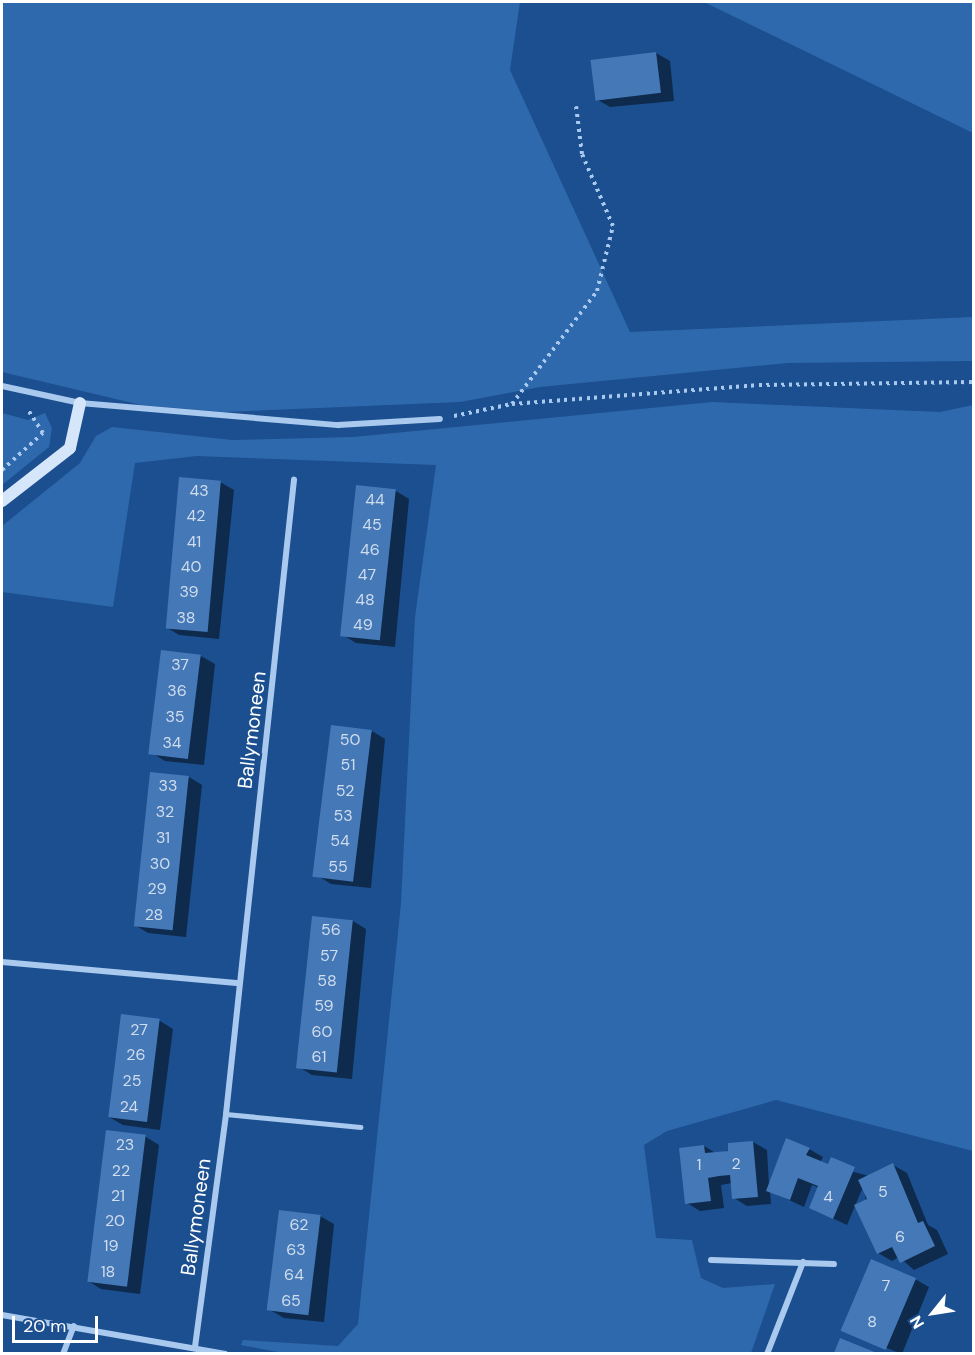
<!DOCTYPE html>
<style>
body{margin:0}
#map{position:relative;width:975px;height:1355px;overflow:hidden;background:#1b4f8f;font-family:"DM Sans",sans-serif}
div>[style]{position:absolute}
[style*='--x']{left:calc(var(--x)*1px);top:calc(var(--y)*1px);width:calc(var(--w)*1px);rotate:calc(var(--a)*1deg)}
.green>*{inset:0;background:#2e69ad}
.shadow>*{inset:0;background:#0007}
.building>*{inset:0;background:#4478b7;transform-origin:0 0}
.path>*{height:4px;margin-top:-2px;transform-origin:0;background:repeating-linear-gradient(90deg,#a9c9ee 0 3px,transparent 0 7.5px)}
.lane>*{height:4.5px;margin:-2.25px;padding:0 2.25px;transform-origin:2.25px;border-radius:2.25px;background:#a9c9ee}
.street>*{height:6px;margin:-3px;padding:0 3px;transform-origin:3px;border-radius:3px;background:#a9c9ee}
.secondary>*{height:12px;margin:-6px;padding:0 6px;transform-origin:6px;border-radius:6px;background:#d6e6fa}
span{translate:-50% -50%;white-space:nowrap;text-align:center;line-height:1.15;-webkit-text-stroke:4.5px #1b4f8f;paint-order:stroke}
.number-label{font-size:16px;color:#d0dded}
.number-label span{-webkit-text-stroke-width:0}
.street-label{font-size:20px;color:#fff}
.frame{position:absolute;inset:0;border:3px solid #fff;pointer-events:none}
.north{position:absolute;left:903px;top:1283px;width:60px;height:60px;-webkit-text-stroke:4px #1b4f8f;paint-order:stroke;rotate:240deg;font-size:16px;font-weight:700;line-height:24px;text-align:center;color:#fff}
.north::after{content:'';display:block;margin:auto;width:21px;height:27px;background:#fff;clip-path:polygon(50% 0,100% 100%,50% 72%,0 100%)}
.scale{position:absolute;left:12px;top:1316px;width:86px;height:27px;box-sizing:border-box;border:3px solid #fff;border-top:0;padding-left:8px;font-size:18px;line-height:21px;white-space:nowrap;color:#fff;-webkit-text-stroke:4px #1b4f8f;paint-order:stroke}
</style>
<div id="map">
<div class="green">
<i style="clip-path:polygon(2px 2px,520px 2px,510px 70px,630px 332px,973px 317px,973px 361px,788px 363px,540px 387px,460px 402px,224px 412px,141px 405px,2px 372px)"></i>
<i style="clip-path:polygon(704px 2px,973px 2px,973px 133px)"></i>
<i style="clip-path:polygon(712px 402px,940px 412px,973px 405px,973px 1151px,776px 1100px,667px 1131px,644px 1145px,656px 1238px,692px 1240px,701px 1278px,723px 1288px,775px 1284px,751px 1353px,288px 1354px,241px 1345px,243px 1340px,338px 1346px,358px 1324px,401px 903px,415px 617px,436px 465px,197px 456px,135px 463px,113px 607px,2px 592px,2px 526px,80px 463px,96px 436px,112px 427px,232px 440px,353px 437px)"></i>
<i style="clip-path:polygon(2px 413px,28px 420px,45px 413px,52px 428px,49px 447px,2px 485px)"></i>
</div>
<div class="shadow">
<i style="clip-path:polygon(656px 53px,670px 61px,674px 101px,610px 107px,596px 99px)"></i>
<i style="clip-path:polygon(220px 482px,234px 490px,219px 639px,179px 635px,166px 627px)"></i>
<i style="clip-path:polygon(396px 491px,409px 499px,395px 647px,356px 643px,343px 635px)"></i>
<i style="clip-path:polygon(201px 656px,215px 664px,204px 765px,165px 761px,152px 753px)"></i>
<i style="clip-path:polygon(372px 731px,385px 739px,371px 888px,331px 884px,318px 876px)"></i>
<i style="clip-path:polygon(189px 777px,202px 785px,186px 937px,148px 933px,135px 925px)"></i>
<i style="clip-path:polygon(353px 921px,366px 929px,352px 1079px,312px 1075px,299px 1067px)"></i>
<i style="clip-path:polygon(122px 1016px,160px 1021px,173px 1029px,160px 1130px,123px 1125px,109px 1117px)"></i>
<i style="clip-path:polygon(107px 1131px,146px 1137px,159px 1145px,140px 1294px,101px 1289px,88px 1281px)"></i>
<i style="clip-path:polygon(753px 1142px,767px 1150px,769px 1185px,809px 1149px,823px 1157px,820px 1163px,869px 1176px,893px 1165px,907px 1173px,928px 1225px,937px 1230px,948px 1254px,914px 1270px,899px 1257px,892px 1261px,878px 1253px,863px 1187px,847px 1225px,811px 1208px,820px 1188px,812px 1185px,804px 1207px,770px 1191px,771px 1204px,747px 1206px,734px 1198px,732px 1183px,721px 1185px,724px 1208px,700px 1211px,687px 1203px,704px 1146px,717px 1154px)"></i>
<i style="clip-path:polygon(320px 1216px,334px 1224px,324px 1322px,284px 1318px,270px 1310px)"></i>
<i style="clip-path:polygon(915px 1279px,929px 1287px,902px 1354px,844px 1331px)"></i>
<i style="clip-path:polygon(841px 1340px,873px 1354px,836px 1354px)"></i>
</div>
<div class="building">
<i style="left:656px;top:52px;width:41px;height:66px;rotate:83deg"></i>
<i style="left:179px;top:477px;width:42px;height:152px;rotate:5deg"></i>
<i style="left:356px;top:485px;width:40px;height:152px;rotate:6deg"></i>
<i style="left:161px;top:650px;width:40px;height:105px;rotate:7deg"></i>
<i style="left:331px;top:725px;width:41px;height:153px;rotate:7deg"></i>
<i style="left:150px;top:772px;width:39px;height:155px;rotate:6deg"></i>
<i style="left:312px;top:916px;width:41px;height:153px;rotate:6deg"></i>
<i style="left:121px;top:1014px;width:39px;height:104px;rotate:7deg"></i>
<i style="left:106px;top:1130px;width:40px;height:153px;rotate:7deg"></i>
<i style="clip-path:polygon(786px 1138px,810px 1148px,806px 1155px,828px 1164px,831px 1157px,855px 1167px,833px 1219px,809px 1208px,818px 1186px,798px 1178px,790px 1200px,766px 1191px)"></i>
<i style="clip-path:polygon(753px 1141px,758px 1197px,732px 1199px,730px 1175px,719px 1176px,708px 1178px,711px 1201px,685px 1204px,679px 1148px,704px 1145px,705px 1153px,728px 1151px,728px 1143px)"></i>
<i style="clip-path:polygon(893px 1163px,918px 1223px,923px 1221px,935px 1246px,900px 1263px,892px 1247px,877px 1254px,854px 1205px,867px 1199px,858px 1180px)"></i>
<i style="left:279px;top:1210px;width:42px;height:101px;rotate:7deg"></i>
<i style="left:871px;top:1259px;width:49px;height:78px;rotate:23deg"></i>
<i style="clip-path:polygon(840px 1338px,877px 1353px,834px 1353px)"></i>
</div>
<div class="path">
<i style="--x:512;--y:404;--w:141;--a:-53"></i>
<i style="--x:597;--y:291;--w:67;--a:-76.2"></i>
<i style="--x:613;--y:226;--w:78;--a:-113.3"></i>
<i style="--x:582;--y:154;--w:48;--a:-97.1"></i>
<i style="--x:454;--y:416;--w:59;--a:-11.7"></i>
<i style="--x:512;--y:404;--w:248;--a:-4.4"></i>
<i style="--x:759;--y:385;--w:215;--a:-0.8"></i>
<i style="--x:2;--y:470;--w:55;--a:-42.1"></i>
<i style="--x:43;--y:433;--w:27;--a:-123"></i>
</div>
<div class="lane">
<i style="--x:226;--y:1114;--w:135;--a:5.5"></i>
</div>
<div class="street">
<i style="--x:2;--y:386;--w:80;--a:12.3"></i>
<i style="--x:80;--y:403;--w:259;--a:4.9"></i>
<i style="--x:338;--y:425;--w:102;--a:-3.4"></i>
<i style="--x:2;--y:962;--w:238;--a:5.1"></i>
<i style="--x:711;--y:1260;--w:123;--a:1.9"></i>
<i style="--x:2;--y:1315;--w:227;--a:9.9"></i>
<i style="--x:195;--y:1347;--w:235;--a:-82.4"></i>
<i style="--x:226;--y:1114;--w:638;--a:-83.88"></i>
<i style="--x:63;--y:1354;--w:30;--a:-69"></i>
<i style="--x:767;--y:1354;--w:99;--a:-68.6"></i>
</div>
<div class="secondary">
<i style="--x:2;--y:501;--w:86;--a:-37.9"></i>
<i style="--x:70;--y:448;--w:46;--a:-77.5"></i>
</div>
<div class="number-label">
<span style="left:199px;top:491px">43</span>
<span style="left:375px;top:500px">44</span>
<span style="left:196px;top:516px">42</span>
<span style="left:372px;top:525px">45</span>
<span style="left:194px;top:542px">41</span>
<span style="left:370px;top:550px">46</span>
<span style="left:191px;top:567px">40</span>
<span style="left:367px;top:575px">47</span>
<span style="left:189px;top:592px">39</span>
<span style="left:365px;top:600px">48</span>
<span style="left:186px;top:618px">38</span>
<span style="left:363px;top:625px">49</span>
<span style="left:180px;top:665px">37</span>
<span style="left:177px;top:691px">36</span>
<span style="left:175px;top:717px">35</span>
<span style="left:350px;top:740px">50</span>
<span style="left:172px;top:743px">34</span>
<span style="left:348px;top:765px">51</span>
<span style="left:168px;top:786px">33</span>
<span style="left:345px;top:791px">52</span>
<span style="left:165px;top:812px">32</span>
<span style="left:343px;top:816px">53</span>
<span style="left:163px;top:838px">31</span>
<span style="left:340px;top:841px">54</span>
<span style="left:160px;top:864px">30</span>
<span style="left:338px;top:867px">55</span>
<span style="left:157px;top:889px">29</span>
<span style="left:154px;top:915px">28</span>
<span style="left:331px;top:930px">56</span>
<span style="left:329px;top:956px">57</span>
<span style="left:327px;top:981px">58</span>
<span style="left:324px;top:1006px">59</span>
<span style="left:139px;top:1030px">27</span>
<span style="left:322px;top:1032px">60</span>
<span style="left:136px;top:1055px">26</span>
<span style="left:319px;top:1057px">61</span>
<span style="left:132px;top:1081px">25</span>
<span style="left:129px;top:1107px">24</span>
<span style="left:125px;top:1145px">23</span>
<span style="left:736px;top:1164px">2</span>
<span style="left:699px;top:1165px">1</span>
<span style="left:121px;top:1171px">22</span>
<span style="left:883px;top:1192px">5</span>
<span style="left:118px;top:1196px">21</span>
<span style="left:828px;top:1197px">4</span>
<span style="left:115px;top:1221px">20</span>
<span style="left:299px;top:1225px">62</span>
<span style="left:900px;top:1237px">6</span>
<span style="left:111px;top:1246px">19</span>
<span style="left:296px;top:1250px">63</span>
<span style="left:108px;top:1272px">18</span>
<span style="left:294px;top:1275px">64</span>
<span style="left:886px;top:1286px">7</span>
<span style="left:291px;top:1301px">65</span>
<span style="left:872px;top:1322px">8</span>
</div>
<div class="street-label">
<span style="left:252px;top:730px;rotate:-83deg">Ballymoneen</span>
<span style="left:196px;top:1217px;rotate:-82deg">Ballymoneen</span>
</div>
<div class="frame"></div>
<div class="north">N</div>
<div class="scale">20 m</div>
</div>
